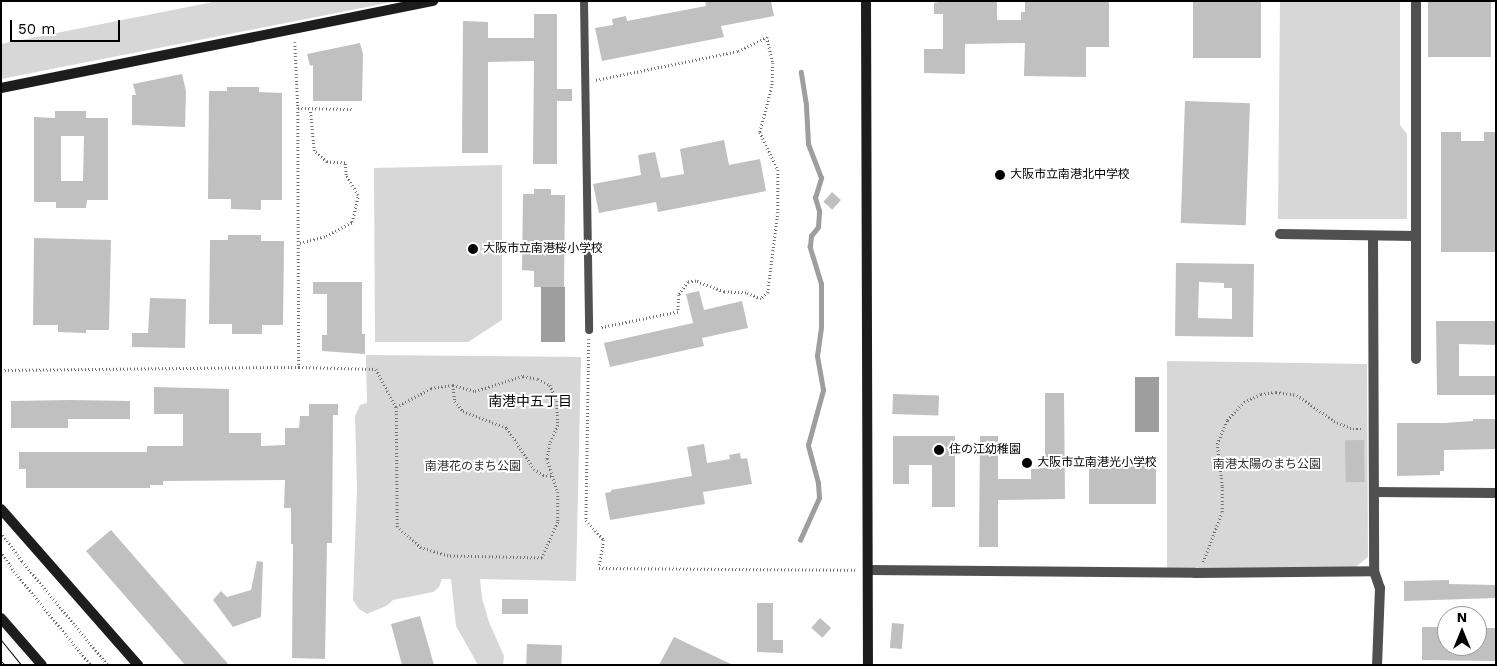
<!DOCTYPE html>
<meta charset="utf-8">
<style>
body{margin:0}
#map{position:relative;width:1497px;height:666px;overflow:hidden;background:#fff;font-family:"Work Sans","Noto Sans JP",sans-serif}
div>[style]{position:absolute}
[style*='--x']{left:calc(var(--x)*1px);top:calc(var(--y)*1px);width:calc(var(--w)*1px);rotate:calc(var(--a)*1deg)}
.green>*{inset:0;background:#d7d7d7}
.water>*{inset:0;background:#9e9e9e;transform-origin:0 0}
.stream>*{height:4.5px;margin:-2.25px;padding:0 2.25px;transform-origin:2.25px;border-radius:2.25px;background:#9e9e9e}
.building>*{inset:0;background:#c0c0c0;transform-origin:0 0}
.path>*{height:2.5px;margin-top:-1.25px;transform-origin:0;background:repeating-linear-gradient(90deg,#727272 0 1px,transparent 0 3.5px)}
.lane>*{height:8px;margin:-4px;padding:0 4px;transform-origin:4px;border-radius:4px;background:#505050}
.street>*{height:10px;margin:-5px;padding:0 5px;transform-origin:5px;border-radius:5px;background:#505050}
.secondary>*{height:10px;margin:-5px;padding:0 5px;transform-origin:5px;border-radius:5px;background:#1d1d1d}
.tram>*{height:1px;margin:-0.5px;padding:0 0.5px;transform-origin:0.5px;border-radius:0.5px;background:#000}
.dots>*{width:14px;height:14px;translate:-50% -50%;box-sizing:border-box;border:2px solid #fff;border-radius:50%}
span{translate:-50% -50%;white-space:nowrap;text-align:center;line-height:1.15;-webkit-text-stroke:4px #fff;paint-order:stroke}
.poi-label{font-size:12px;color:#000}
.left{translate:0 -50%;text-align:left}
.park-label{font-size:12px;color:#2e2e2e}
.neighbourhood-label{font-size:14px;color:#000}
.frame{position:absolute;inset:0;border:2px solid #000;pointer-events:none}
.north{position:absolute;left:1437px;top:606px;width:50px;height:50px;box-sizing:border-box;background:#fff;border:1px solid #999;border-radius:50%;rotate:0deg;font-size:14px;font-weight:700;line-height:20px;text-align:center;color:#000}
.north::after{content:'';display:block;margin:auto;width:18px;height:22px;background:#000;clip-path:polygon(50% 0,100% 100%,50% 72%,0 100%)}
.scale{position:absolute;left:10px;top:20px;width:110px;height:22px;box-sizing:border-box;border:2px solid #000;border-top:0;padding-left:6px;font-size:15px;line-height:18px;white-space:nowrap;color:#000;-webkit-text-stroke:4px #fff;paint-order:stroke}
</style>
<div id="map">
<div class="green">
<i style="clip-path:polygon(218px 1px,397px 1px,1px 79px,1px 44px)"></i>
<i style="clip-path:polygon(1280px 1px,1400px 1px,1400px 125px,1407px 134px,1407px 219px,1278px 219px)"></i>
<i style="clip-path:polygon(502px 165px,502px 320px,468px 342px,375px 342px,374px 168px)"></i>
<i style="clip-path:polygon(366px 355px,581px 357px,576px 581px,480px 579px,482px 598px,489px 622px,504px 656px,503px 665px,478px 665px,456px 626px,451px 579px,442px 579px,439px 587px,433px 592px,393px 600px,386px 606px,367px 614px,359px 609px,353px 600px,357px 487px,355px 416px,360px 405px,367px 403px)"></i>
<i style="clip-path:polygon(1167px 361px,1367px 364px,1368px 557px,1353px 569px,1167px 568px)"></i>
</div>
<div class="water">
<i style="left:541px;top:287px;width:24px;height:55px"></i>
<i style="left:1135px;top:377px;width:24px;height:55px"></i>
</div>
<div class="stream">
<i style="--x:800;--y:540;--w:46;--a:-65.7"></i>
<i style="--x:819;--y:498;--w:15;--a:-94"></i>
<i style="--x:818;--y:483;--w:39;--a:-105"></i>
<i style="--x:808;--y:445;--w:57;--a:-74.7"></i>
<i style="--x:823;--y:390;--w:35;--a:-100"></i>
<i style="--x:817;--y:356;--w:29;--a:-82"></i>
<i style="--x:821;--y:327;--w:43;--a:-90"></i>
<i style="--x:821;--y:284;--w:39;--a:-107"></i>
<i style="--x:810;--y:247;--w:11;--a:-85"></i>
<i style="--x:811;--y:236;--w:11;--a:-52"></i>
<i style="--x:818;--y:227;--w:16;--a:-86"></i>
<i style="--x:819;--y:211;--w:14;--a:-107"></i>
<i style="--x:815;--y:198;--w:21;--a:-73"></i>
<i style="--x:821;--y:178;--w:36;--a:-111"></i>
<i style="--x:808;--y:144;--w:39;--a:-93"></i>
<i style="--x:806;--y:105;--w:33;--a:-99"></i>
</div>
<div class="building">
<i style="clip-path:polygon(705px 1px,771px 1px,774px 16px,721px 26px,724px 37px,602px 61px,595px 28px,613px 25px,612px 19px,626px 16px,627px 21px,706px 6px)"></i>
<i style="clip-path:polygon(944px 1px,997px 1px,997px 20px,1021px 20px,1021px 12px,1025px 12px,1025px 1px,1109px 1px,1109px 47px,1086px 47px,1086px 77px,1024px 76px,1025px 43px,965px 44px,965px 74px,924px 73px,924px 49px,943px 49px,943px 14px,934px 14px,934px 3px)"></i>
<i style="left:1193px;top:1px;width:68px;height:57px"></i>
<i style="left:1428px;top:1px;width:63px;height:56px"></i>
<i style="clip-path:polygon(534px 14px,557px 14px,557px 89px,572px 89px,572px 101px,557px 101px,557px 164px,533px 164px,534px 61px,488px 62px,488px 153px,462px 153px,463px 21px,488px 22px,488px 38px,534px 38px)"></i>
<i style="clip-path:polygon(360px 43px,363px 54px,362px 101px,313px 101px,313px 65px,310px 66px,307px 54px)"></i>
<i style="clip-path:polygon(182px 74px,186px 91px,185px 127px,132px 125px,132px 95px,136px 95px,133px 84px)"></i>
<i style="clip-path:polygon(227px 87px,259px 87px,259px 92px,282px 93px,282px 200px,261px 200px,261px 210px,231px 209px,231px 199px,208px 199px,209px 91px,227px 91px)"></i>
<i style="left:1185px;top:101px;width:65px;height:122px;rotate:2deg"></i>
<i style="clip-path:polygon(evenodd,55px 111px,86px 111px,86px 118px,108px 118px,108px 200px,87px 200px,86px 208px,56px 208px,56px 202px,34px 202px,34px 117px,55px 118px,55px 111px,61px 136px,84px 136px,83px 181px,61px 181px,61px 136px)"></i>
<i style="clip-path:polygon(1441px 132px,1461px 132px,1461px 141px,1484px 141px,1484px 132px,1496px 132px,1496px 252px,1441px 252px)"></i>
<i style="clip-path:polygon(724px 140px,729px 165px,760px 159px,766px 191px,658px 212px,656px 202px,599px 213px,593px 184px,641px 175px,638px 155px,655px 152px,661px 178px,684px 174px,680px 149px)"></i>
<i style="clip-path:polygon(534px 189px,551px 189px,551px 195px,565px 195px,564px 287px,534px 287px,534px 271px,522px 270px,523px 194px,534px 194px)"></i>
<i style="left:832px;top:192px;width:12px;height:13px;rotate:42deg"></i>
<i style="clip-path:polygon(228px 235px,261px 235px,261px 241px,284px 241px,283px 325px,262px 325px,262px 334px,232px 334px,232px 324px,209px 324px,210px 240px,228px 240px)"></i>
<i style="clip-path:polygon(34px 238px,111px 240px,109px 330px,86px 330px,86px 333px,58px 332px,58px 325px,33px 325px)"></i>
<i style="clip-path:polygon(evenodd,1176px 263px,1254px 264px,1253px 337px,1175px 336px,1176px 263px,1199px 282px,1224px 283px,1224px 288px,1232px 288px,1232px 319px,1198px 318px,1199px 282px)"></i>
<i style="clip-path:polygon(313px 282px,362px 282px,362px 334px,365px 334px,365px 354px,322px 351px,322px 335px,327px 335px,327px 294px,313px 294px)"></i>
<i style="clip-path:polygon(699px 291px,704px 310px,742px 301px,748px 328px,702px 338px,704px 346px,610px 367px,604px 343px,693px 323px,686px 294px)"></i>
<i style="clip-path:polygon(150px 298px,186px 299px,185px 348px,132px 347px,132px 333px,148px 333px)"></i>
<i style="clip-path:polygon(1436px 321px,1496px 321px,1496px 345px,1459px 344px,1459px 376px,1496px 376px,1496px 395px,1437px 395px)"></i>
<i style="clip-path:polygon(154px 387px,229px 389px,229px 433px,261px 433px,261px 446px,285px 445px,285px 428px,299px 428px,300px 416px,309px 416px,309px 404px,338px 404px,338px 415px,333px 415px,332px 543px,327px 543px,325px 659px,292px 658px,293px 544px,291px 544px,291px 508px,284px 508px,285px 480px,163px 481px,163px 485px,150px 485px,150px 488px,26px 488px,26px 469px,19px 469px,19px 452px,147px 452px,147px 446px,183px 446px,183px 414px,154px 414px)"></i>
<i style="clip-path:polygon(1045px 393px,1064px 393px,1065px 499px,998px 500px,998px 547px,979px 547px,980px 436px,998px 436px,998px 479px,1031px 479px,1031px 469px,1045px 468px)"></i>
<i style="left:893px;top:394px;width:46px;height:20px;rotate:2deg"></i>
<i style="clip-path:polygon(71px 400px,130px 401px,130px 419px,68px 419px,68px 428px,11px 428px,11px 401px)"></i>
<i style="clip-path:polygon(1473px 419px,1496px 419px,1496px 449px,1444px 450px,1444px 471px,1440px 471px,1440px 475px,1397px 476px,1397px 423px,1444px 423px,1473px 421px)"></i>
<i style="clip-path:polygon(893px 436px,955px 436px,955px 507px,932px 507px,932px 465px,909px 465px,909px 484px,893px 484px)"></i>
<i style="left:1364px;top:440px;width:42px;height:19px;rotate:89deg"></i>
<i style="clip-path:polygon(704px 444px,707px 463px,730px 459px,729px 455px,740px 453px,741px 459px,747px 458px,752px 484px,703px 492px,705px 504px,610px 520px,605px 493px,611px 492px,611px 490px,692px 476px,687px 447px)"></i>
<i style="left:1156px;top:463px;width:41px;height:67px;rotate:90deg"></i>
<i style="clip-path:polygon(111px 530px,229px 665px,185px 665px,86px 551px)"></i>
<i style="clip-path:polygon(257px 561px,263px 562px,261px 617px,233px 627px,213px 600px,221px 591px,227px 597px,251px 590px)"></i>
<i style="clip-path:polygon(1449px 580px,1449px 584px,1496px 585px,1496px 598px,1404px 601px,1404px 581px)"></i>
<i style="left:502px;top:599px;width:26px;height:15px"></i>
<i style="clip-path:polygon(757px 603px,773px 603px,773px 640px,783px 640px,783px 653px,757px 652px)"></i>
<i style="clip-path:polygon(420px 616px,434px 665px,402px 665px,391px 624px)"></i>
<i style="left:820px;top:618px;width:15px;height:13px;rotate:42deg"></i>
<i style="left:892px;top:623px;width:12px;height:25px;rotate:5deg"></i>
<i style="clip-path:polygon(1422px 627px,1447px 627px,1447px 646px,1477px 646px,1477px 628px,1496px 628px,1496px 661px,1422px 660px)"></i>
<i style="clip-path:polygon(674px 637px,733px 665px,659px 665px)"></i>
<i style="left:527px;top:644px;width:35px;height:21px;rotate:2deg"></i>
</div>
<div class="path">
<i style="--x:295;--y:42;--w:66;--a:87.4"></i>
<i style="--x:298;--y:108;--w:259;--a:89.8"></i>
<i style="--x:299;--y:367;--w:77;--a:1.5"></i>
<i style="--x:376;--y:369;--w:43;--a:62.2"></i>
<i style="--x:396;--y:407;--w:40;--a:-28"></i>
<i style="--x:431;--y:388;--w:22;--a:-8"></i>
<i style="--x:453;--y:385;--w:23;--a:15"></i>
<i style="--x:475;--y:391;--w:50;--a:-17.4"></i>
<i style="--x:523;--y:376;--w:15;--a:11"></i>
<i style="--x:538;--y:379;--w:13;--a:27"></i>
<i style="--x:550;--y:385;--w:17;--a:66"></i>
<i style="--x:557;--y:401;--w:24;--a:88"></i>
<i style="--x:558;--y:425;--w:21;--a:113"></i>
<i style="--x:550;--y:444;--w:15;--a:101"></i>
<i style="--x:547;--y:459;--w:35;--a:72"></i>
<i style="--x:558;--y:492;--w:30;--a:90"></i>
<i style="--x:558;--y:522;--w:39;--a:114"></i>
<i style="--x:542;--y:558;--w:94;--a:-178.8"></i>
<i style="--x:448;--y:556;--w:28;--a:-163"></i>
<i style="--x:421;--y:548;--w:32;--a:-139"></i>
<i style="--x:397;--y:527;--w:120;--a:-90.5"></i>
<i style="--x:596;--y:80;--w:145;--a:-11.5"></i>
<i style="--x:738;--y:51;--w:32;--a:-26"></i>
<i style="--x:767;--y:37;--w:27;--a:77"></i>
<i style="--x:773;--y:63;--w:24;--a:92"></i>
<i style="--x:772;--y:87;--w:47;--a:104.9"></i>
<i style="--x:760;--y:132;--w:42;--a:64.7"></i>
<i style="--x:778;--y:170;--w:42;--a:90"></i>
<i style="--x:778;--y:212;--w:81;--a:97.1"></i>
<i style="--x:768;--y:292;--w:10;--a:135"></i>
<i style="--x:761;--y:299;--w:16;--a:-158"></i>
<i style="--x:746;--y:293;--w:22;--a:-177"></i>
<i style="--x:724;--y:292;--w:30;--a:-159"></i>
<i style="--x:696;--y:281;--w:8;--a:173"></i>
<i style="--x:688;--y:282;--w:16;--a:125"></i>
<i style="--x:679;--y:295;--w:17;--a:93"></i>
<i style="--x:678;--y:312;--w:80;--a:168.4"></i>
<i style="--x:298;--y:108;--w:54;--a:1.1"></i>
<i style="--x:300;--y:243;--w:27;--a:-15"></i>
<i style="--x:326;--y:236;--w:30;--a:-28"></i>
<i style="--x:352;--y:222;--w:28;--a:-77"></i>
<i style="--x:358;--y:195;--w:23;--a:-121"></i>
<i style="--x:346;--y:175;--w:12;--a:-95"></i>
<i style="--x:345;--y:163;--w:18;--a:-177"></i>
<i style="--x:327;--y:162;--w:17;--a:-140"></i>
<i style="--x:314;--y:151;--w:42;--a:-95.4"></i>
<i style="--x:589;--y:339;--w:181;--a:90.9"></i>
<i style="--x:586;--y:520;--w:27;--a:48"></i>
<i style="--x:604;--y:540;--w:28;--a:100"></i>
<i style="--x:599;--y:568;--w:257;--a:0.4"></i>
<i style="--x:1;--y:370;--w:298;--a:-0.6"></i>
<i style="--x:453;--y:385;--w:16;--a:83"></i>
<i style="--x:455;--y:401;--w:13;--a:51"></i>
<i style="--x:463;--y:411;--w:47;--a:21.1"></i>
<i style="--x:507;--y:428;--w:49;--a:56.6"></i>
<i style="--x:534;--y:469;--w:11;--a:34"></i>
<i style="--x:543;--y:475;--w:10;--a:6"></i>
<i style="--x:1;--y:532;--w:36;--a:54"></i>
<i style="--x:22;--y:561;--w:135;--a:50.4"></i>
<i style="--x:1;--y:551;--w:24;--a:57"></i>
<i style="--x:14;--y:571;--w:122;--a:50.7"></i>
<i style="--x:1203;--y:562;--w:53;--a:-69.2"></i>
<i style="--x:1222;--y:512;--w:26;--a:-90"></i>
<i style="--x:1222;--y:486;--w:42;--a:-96.8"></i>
<i style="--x:1217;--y:444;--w:26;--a:-67"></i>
<i style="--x:1227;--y:420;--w:25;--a:-47"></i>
<i style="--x:1244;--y:402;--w:19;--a:-25"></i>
<i style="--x:1261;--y:394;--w:15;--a:-8"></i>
<i style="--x:1276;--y:392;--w:21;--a:8"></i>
<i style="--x:1297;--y:395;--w:45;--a:35.1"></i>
<i style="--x:1334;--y:421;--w:21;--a:23"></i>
<i style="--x:1353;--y:429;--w:8;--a:0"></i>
</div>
<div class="lane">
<i style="--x:584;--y:1;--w:329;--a:89.1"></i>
</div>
<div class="street">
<i style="--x:1416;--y:1;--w:358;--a:90"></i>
<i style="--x:1280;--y:234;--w:135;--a:0.8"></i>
<i style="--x:1373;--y:236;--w:335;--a:89.8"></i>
<i style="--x:1374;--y:571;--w:18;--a:71"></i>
<i style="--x:1380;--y:588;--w:77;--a:92.2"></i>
<i style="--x:1374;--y:492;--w:122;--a:0.5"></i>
<i style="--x:868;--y:570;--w:327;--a:0.5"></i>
<i style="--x:1195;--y:573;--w:179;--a:-0.6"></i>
</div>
<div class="secondary">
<i style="--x:866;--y:1;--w:664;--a:89.83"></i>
<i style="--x:1;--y:88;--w:441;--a:-11.4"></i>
<i style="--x:1;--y:509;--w:208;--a:48.7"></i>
<i style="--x:1;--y:618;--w:62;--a:48.9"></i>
</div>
<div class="tram">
<i style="--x:1;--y:640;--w:32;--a:51"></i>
<i style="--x:1;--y:661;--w:6;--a:45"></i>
</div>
<div class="dots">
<i style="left:1000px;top:175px;background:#000"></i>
<i style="left:473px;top:249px;background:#000"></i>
<i style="left:939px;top:450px;background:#000"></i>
<i style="left:1027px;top:463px;background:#000"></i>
</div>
<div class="poi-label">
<span class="left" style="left:1010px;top:175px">大阪市立南港北中学校</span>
<span class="left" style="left:483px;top:249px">大阪市立南港桜小学校</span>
<span class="left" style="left:949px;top:450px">住の江幼稚園</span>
<span class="left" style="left:1037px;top:463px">大阪市立南港光小学校</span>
</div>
<div class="park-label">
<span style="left:1267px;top:465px">南港太陽のまち公園</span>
<span style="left:473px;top:467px">南港花のまち公園</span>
</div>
<div class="neighbourhood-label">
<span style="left:530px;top:401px">南港中五丁目</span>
</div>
<div class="frame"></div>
<div class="north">N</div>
<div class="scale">50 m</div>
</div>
